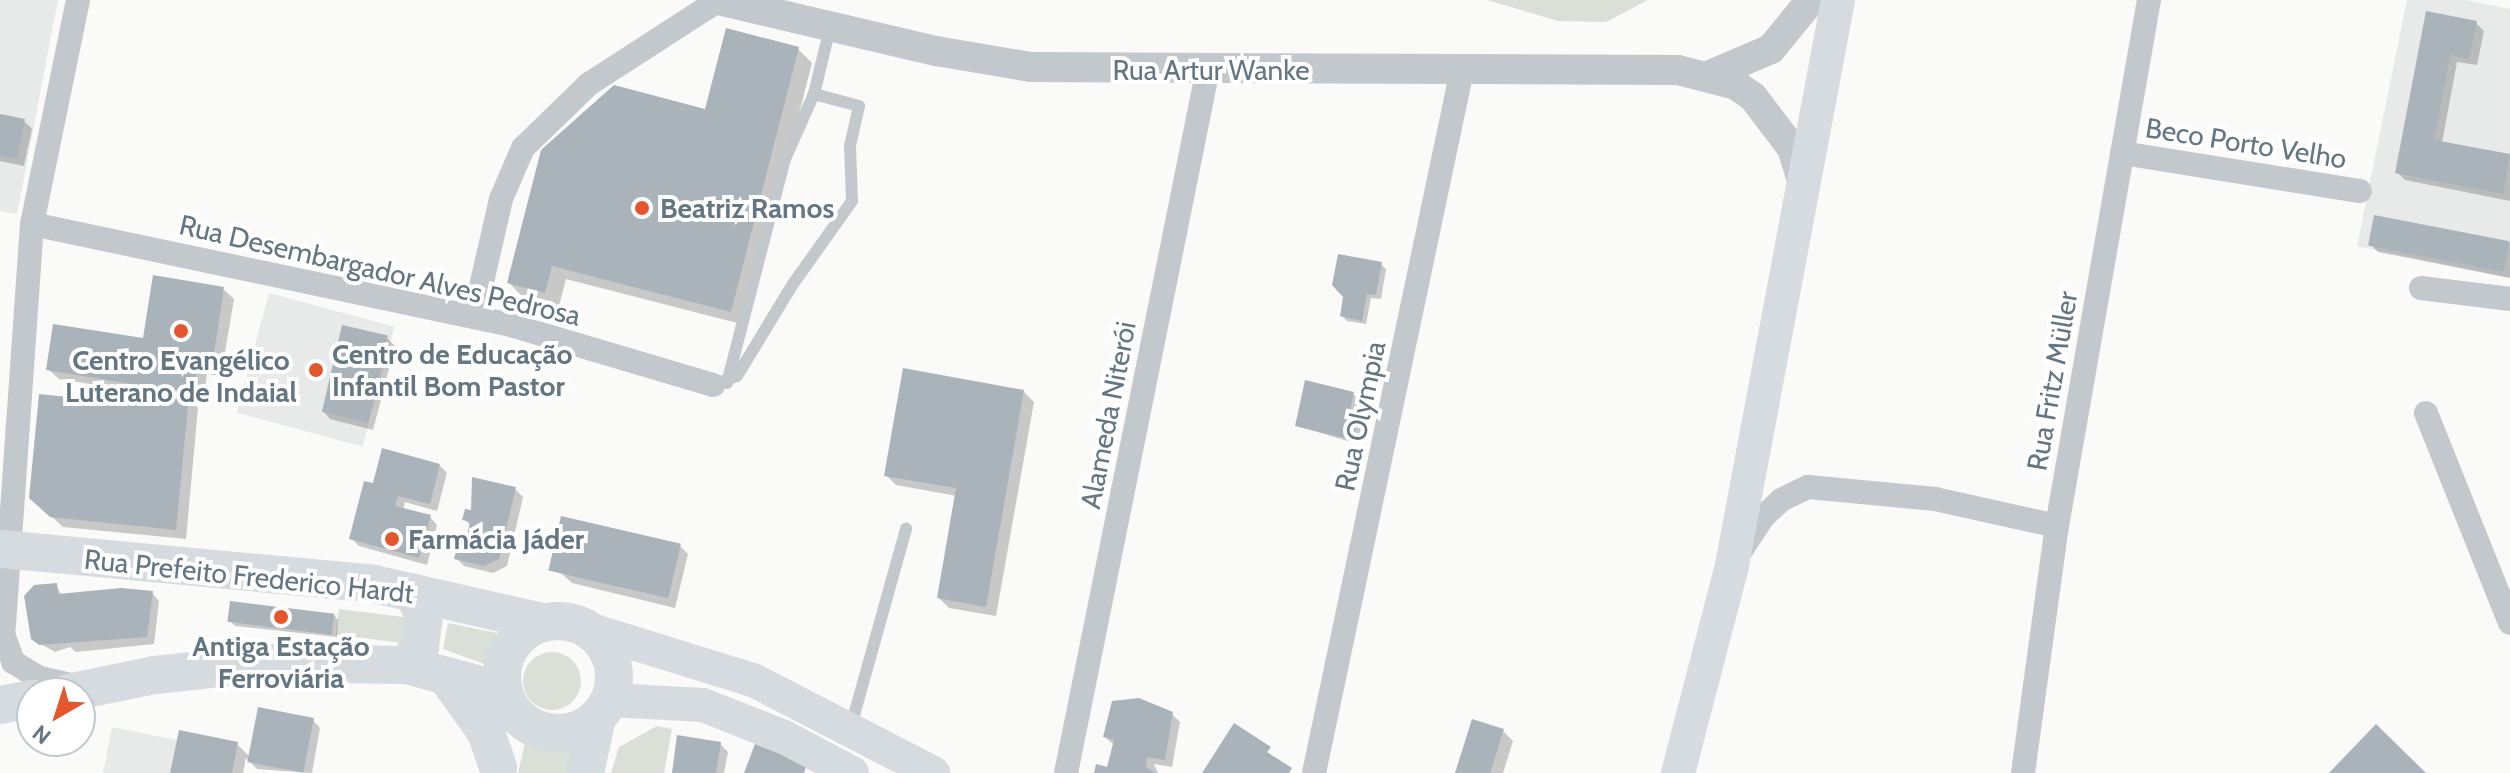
<!DOCTYPE html>
<meta charset="utf-8">
<style>
body{margin:0}
#map{position:relative;width:2510px;height:773px;overflow:hidden;background:#fafaf8;font-family:Cabin,sans-serif}
div>[style]{position:absolute}
[style*='--x']{left:calc(var(--x)*1px);top:calc(var(--y)*1px);width:calc(var(--w)*1px);rotate:calc(var(--a)*1deg)}
.built>*{inset:0;background:#e8e9e9;transform-origin:0 0}
.green>*{inset:0;background:#dadfd7;transform-origin:0 0}
.round{border-radius:50%}
.shadow>*{inset:0;background:#0003}
.building>*{inset:0;background:#aab3b9;transform-origin:0 0}
.service>*{height:12px;margin:-6px;padding:0 6px;transform-origin:6px;border-radius:6px;background:#c3c8cc}
.minor>*{height:24px;margin:-12px;padding:0 12px;transform-origin:12px;border-radius:12px;background:#c3c8cc}
.tertiary>*{height:30px;margin:-15px;padding:0 15px;transform-origin:15px;border-radius:15px;background:#c3c8cc}
.secondary>*{height:34px;margin:-17px;padding:0 17px;transform-origin:17px;border-radius:17px;background:#d6dbdf}
.primary>*{height:38px;margin:-19px;padding:0 19px;transform-origin:19px;border-radius:19px;background:#d6dbdf}
.primary>.ring{margin:-19px;padding:0;box-sizing:content-box;background:none;border:38px solid #d6dbdf;border-radius:50%}
.dots>*{width:22px;height:22px;translate:-50% -50%;box-sizing:border-box;border:4px solid #fff;border-radius:50%}
span{translate:-50% -50%;white-space:nowrap;text-align:center;line-height:1.15;-webkit-text-stroke:8px #fff;paint-order:stroke}
.street-label{font-size:28px;color:#657683}
.poi-label{font-size:28px;color:#657683;font-weight:700}
.left{translate:0 -50%;text-align:left}
.north{position:absolute;left:16px;top:677px;width:80px;height:80px;box-sizing:border-box;background:#fff;border:2px solid #c1c8cd;border-radius:50%;rotate:219deg;font-size:22px;font-weight:700;line-height:32px;text-align:center;color:#657683}
.north::after{content:'';display:block;margin:auto;width:28px;height:36px;background:#e4572e;clip-path:polygon(50% 0,100% 100%,50% 72%,0 100%)}
</style>
<div id="map">
<div class="built">
<i style="clip-path:polygon(0 0,58px 0,17px 214px,0 211px)"></i>
<i style="clip-path:polygon(2407px 0,2465px 0,2510px 9px,2510px 278px,2357px 246px)"></i>
<i style="left:269px;top:293px;width:130px;height:124px;rotate:15deg"></i>
<i style="clip-path:polygon(112px 727px,177px 740px,170px 773px,103px 773px)"></i>
</div>
<div class="green">
<i style="clip-path:polygon(1487px 0,1648px 0,1606px 22px,1558px 21px)"></i>
<i style="left:339px;top:609px;width:77px;height:26px;rotate:7deg"></i>
<i style="clip-path:polygon(448px 623px,497px 633px,487px 665px,443px 649px)"></i>
<i class="round" style="left:523px;top:652px;width:58px;height:58px"></i>
<i style="clip-path:polygon(657px 726px,672px 729px,664px 773px,611px 773px,619px 747px)"></i>
<i style="clip-path:polygon(527px 734px,564px 743px,576px 740px,569px 773px,518px 773px)"></i>
</div>
<div class="shadow">
<i style="clip-path:polygon(2428px 14px,2476px 23px,2484px 31px,2477px 65px,2457px 62px,2442px 143px,2510px 156px,2510px 201px,2405px 180px,2397px 172px)"></i>
<i style="clip-path:polygon(798px 49px,812px 63px,745px 325px,566px 279px,559px 306px,523px 297px,509px 283px,707px 111px)"></i>
<i style="clip-path:polygon(0 116px,24px 121px,32px 129px,24px 166px,0 161px)"></i>
<i style="clip-path:polygon(2510px 243px,2510px 278px,2378px 252px,2370px 244px)"></i>
<i style="clip-path:polygon(1381px 264px,1386px 269px,1381px 299px,1371px 298px,1366px 324px,1347px 321px,1342px 316px)"></i>
<i style="clip-path:polygon(223px 289px,234px 299px,221px 376px,207px 374px,203px 403px,191px 401px,198px 408px,186px 539px,63px 527px,42px 508px,108px 403px,109px 387px,59px 379px,48px 369px,145px 340px)"></i>
<i style="clip-path:polygon(387px 338px,395px 346px,373px 430px,330px 419px,323px 411px)"></i>
<i style="clip-path:polygon(1024px 392px,1034px 402px,996px 616px,949px 608px,939px 598px,957px 496px,896px 485px,886px 475px)"></i>
<i style="clip-path:polygon(1353px 394px,1358px 399px,1354px 415px,1363px 420px,1358px 444px,1297px 426px)"></i>
<i style="clip-path:polygon(439px 465px,447px 473px,437px 511px,405px 502px,403px 510px,430px 517px,437px 525px,427px 565px,359px 546px,352px 539px,374px 485px)"></i>
<i style="clip-path:polygon(515px 489px,523px 497px,507px 566px,493px 573px,464px 566px,456px 558px,471px 526px,465px 520px)"></i>
<i style="clip-path:polygon(563px 519px,680px 546px,688px 554px,675px 608px,572px 583px,553px 566px)"></i>
<i style="clip-path:polygon(56px 585px,62px 596px,152px 593px,159px 601px,154px 644px,76px 652px,70px 647px,55px 652px,39px 643px)"></i>
<i style="clip-path:polygon(334px 615px,338px 620px,337px 637px,235px 626px,230px 621px)"></i>
<i style="clip-path:polygon(1172px 714px,1180px 722px,1172px 767px,1154px 764px,1158px 773px,1096px 773px,1109px 770px,1113px 744px,1105px 737px)"></i>
<i style="clip-path:polygon(313px 720px,320px 728px,312px 773px,257px 769px,246px 758px,243px 773px,172px 773px,237px 744px,250px 757px)"></i>
<i style="clip-path:polygon(1503px 731px,1513px 741px,1503px 773px,1457px 773px)"></i>
<i style="clip-path:polygon(720px 744px,728px 752px,724px 773px,674px 773px)"></i>
</div>
<div class="building">
<i style="clip-path:polygon(2426px 11px,2477px 21px,2469px 59px,2450px 55px,2434px 140px,2510px 154px,2503px 194px,2395px 173px)"></i>
<i style="clip-path:polygon(726px 28px,799px 47px,731px 312px,552px 266px,545px 293px,507px 283px,541px 150px,614px 85px,705px 109px)"></i>
<i style="clip-path:polygon(0 114px,25px 119px,17px 159px,0 156px)"></i>
<i style="left:2374px;top:215px;width:138px;height:31px;rotate:11deg"></i>
<i style="clip-path:polygon(1338px 254px,1382px 262px,1376px 295px,1367px 294px,1362px 321px,1340px 316px,1343px 297px,1332px 285px)"></i>
<i style="clip-path:polygon(153px 275px,224px 287px,212px 367px,198px 365px,193px 394px,46px 370px,53px 324px,143px 338px)"></i>
<i style="left:342px;top:325px;width:47px;height:89px;rotate:13deg"></i>
<i style="clip-path:polygon(903px 368px,1024px 390px,986px 607px,937px 598px,956px 488px,884px 476px)"></i>
<i style="clip-path:polygon(1305px 380px,1354px 392px,1350px 411px,1359px 414px,1353px 440px,1295px 426px)"></i>
<i style="clip-path:polygon(107px 388px,189px 396px,176px 530px,50px 517px,29px 498px,39px 394px,106px 401px)"></i>
<i style="clip-path:polygon(382px 448px,440px 464px,430px 504px,398px 496px,395px 506px,431px 515px,419px 558px,349px 539px,364px 481px,373px 483px)"></i>
<i style="clip-path:polygon(472px 477px,516px 487px,499px 559px,484px 566px,454px 559px,460px 535px,467px 536px,470px 522px,462px 520px,465px 509px,471px 510px)"></i>
<i style="left:561px;top:516px;width:123px;height:56px;rotate:13deg"></i>
<i style="clip-path:polygon(57px 583px,58px 594px,121px 588px,153px 591px,147px 637px,39px 645px,31px 639px,24px 596px,34px 585px)"></i>
<i style="left:230px;top:601px;width:105px;height:21px;rotate:7deg"></i>
<i style="clip-path:polygon(1139px 698px,1173px 712px,1165px 760px,1147px 757px,1146px 767px,1155px 773px,1094px 773px,1096px 764px,1107px 767px,1114px 740px,1103px 737px,1112px 701px)"></i>
<i style="left:258px;top:707px;width:57px;height:56px;rotate:11deg"></i>
<i style="clip-path:polygon(1472px 719px,1504px 729px,1490px 773px,1455px 773px)"></i>
<i style="clip-path:polygon(1234px 723px,1271px 747px,1267px 752px,1292px 768px,1289px 773px,1202px 773px)"></i>
<i style="clip-path:polygon(2376px 724px,2426px 773px,2329px 773px)"></i>
<i style="clip-path:polygon(179px 730px,238px 742px,232px 773px,170px 773px)"></i>
<i style="clip-path:polygon(677px 735px,721px 742px,716px 773px,672px 773px)"></i>
<i style="clip-path:polygon(755px 744px,807px 764px,804px 773px,744px 773px)"></i>
</div>
<div class="service">
<i style="--x:727;--y:383;--w:231;--a:-75.5"></i>
<i style="--x:785;--y:159;--w:71;--a:-66"></i>
<i style="--x:713;--y:385;--w:26;--a:-21"></i>
<i style="--x:737;--y:376;--w:108;--a:-58.7"></i>
<i style="--x:793;--y:284;--w:102;--a:-54.6"></i>
<i style="--x:852;--y:201;--w:55;--a:-92.1"></i>
<i style="--x:850;--y:146;--w:41;--a:-77.3"></i>
<i style="--x:859;--y:106;--w:47;--a:-165.1"></i>
<i style="--x:814;--y:94;--w:68;--a:-76.4"></i>
<i style="--x:851;--y:726;--w:205;--a:-74.4"></i>
</div>
<div class="minor">
<i style="--x:78;--y:0;--w:229;--a:101.6"></i>
<i style="--x:32;--y:224;--w:411;--a:94"></i>
<i style="--x:3;--y:634;--w:30;--a:70"></i>
<i style="--x:13;--y:662;--w:31;--a:31"></i>
<i style="--x:40;--y:678;--w:45;--a:12.8"></i>
<i style="--x:2122;--y:153;--w:241;--a:9.1"></i>
<i style="--x:32;--y:224;--w:485;--a:11.9"></i>
<i style="--x:507;--y:324;--w:215;--a:16.5"></i>
<i style="--x:2421;--y:288;--w:90;--a:7"></i>
<i style="--x:474;--y:317;--w:121;--a:-77.1"></i>
<i style="--x:501;--y:199;--w:56;--a:-66.7"></i>
<i style="--x:523;--y:148;--w:92;--a:-44.1"></i>
<i style="--x:589;--y:84;--w:155;--a:-32.9"></i>
<i style="--x:2426;--y:413;--w:226;--a:68.2"></i>
<i style="--x:1740;--y:552;--w:42;--a:-56.7"></i>
<i style="--x:1763;--y:517;--w:25;--a:-43"></i>
<i style="--x:1781;--y:500;--w:30;--a:-26"></i>
<i style="--x:1808;--y:487;--w:128;--a:5.4"></i>
<i style="--x:1935;--y:499;--w:125;--a:12.5"></i>
<i style="--x:1066;--y:773;--w:718;--a:-78.6"></i>
<i style="--x:1314;--y:773;--w:718;--a:-78.11"></i>
<i style="--x:2023;--y:773;--w:249;--a:-82.2"></i>
<i style="--x:2057;--y:526;--w:534;--a:-80.08"></i>
</div>
<div class="tertiary">
<i style="--x:718;--y:0;--w:224;--a:13.2"></i>
<i style="--x:936;--y:51;--w:96;--a:9.6"></i>
<i style="--x:1031;--y:67;--w:647;--a:0.27"></i>
<i style="--x:1678;--y:70;--w:60;--a:14.5"></i>
<i style="--x:1736;--y:85;--w:21;--a:35"></i>
<i style="--x:1753;--y:97;--w:64;--a:52.6"></i>
<i style="--x:1792;--y:148;--w:41;--a:72.9"></i>
<i style="--x:1710;--y:75;--w:66;--a:-23.1"></i>
<i style="--x:1771;--y:49;--w:63;--a:-50.8"></i>
</div>
<div class="secondary">
<i style="--x:588;--y:629;--w:173;--a:17.2"></i>
<i style="--x:753;--y:680;--w:203;--a:27.3"></i>
<i style="--x:610;--y:700;--w:93;--a:3.1"></i>
<i style="--x:703;--y:705;--w:87;--a:21.6"></i>
<i style="--x:784;--y:737;--w:77;--a:27.9"></i>
<i style="--x:1678;--y:773;--w:215;--a:-75.4"></i>
<i style="--x:1732;--y:565;--w:575;--a:-79.37"></i>
</div>
<div class="primary">
<i style="--x:0;--y:549;--w:376;--a:5.3"></i>
<i style="--x:374;--y:584;--w:173;--a:12.7"></i>
<i class="ring" style="left:502px;top:621px;width:74px;height:74px"></i>
<i style="--x:406;--y:665;--w:23;--a:-52"></i>
<i style="--x:420;--y:647;--w:31;--a:-83"></i>
<i style="--x:424;--y:616;--w:26;--a:-115"></i>
<i style="--x:446;--y:676;--w:69;--a:54.5"></i>
<i style="--x:486;--y:732;--w:37;--a:71"></i>
<i style="--x:67;--y:693;--w:90;--a:-11.6"></i>
<i style="--x:155;--y:675;--w:114;--a:-6.1"></i>
<i style="--x:268;--y:663;--w:138;--a:0.8"></i>
<i style="--x:406;--y:665;--w:100;--a:15"></i>
<i style="--x:0;--y:705;--w:33;--a:-11"></i>
<i style="--x:585;--y:773;--w:56;--a:-77.7"></i>
</div>
<div class="dots">
<i style="left:642px;top:208px;background:#e4572e"></i>
<i style="left:181px;top:331px;background:#e4572e"></i>
<i style="left:316px;top:370px;background:#e4572e"></i>
<i style="left:392px;top:539px;background:#e4572e"></i>
<i style="left:281px;top:617px;background:#e4572e"></i>
</div>
<div class="street-label">
<span style="left:1211px;top:70px">Rua Artur Wanke</span>
<span style="left:2246px;top:143px;rotate:9deg">Beco Porto Velho</span>
<span style="left:380px;top:270px;rotate:13deg">Rua Desembargador Alves Pedrosa</span>
<span style="left:2052px;top:381px;rotate:-80deg">Rua Fritz Müller</span>
<span style="left:1108px;top:415px;rotate:-79deg">Alameda Niterói</span>
<span style="left:1360px;top:416px;rotate:-78deg">Rua Olympia</span>
<span style="left:249px;top:576px;rotate:6deg">Rua Prefeito Frederico Hardt</span>
</div>
<div class="poi-label">
<span class="left" style="left:660px;top:208px">Beatriz Ramos</span>
<span class="left" style="left:332px;top:370px">Centro de Educação<br>Infantil Bom Pastor</span>
<span style="left:181px;top:376px">Centro Evangélico<br>Luterano de Indaial</span>
<span class="left" style="left:408px;top:539px">Farmácia Jáder</span>
<span style="left:281px;top:662px">Antiga Estação<br>Ferroviária</span>
</div>
<div class="north">N</div>
</div>
